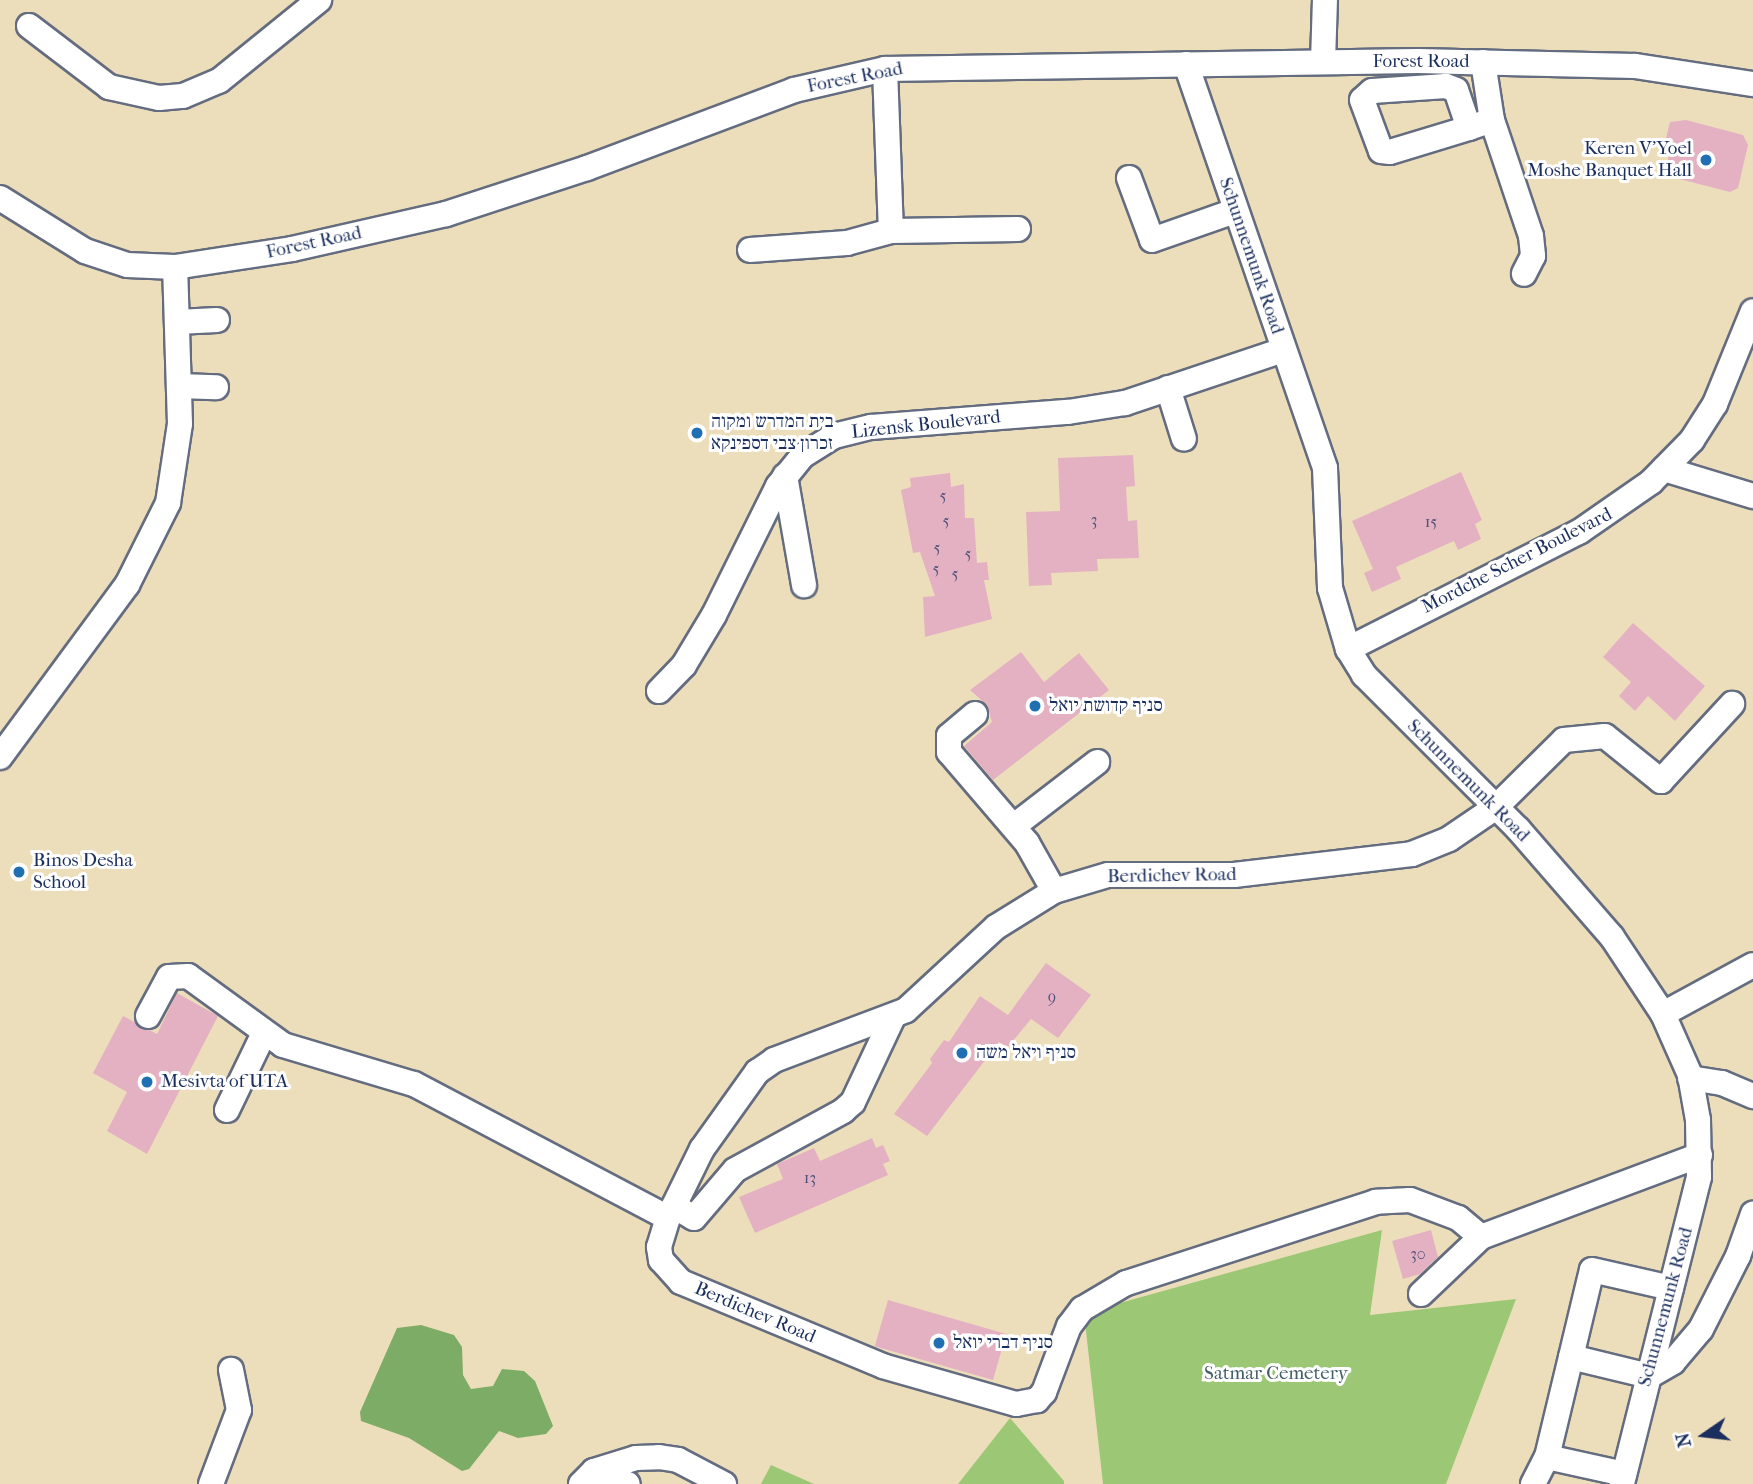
<!DOCTYPE html>
<meta charset="utf-8">
<style>
body{margin:0}
#map{position:relative;width:1753px;height:1484px;overflow:hidden;background:#eddebb;font-family:"IM FELL French Canon","Frank Ruhl Libre",serif}
div>[style]{position:absolute}
[style*='--x']{left:calc(var(--x)*1px);top:calc(var(--y)*1px);width:calc(var(--w)*1px);rotate:calc(var(--a)*1deg)}
.green>*{inset:0;background:#9cc875}
.forest>*{inset:0;background:#7dac66}
.building>*{inset:0;background:#e4b1c3;transform-origin:0 0}
.roads{filter:drop-shadow(2px 0 #646c7f) drop-shadow(-2px 0 #646c7f) drop-shadow(0 2px #646c7f) drop-shadow(0 -2px #646c7f)}
.minor>*{height:24px;margin:-12px;padding:0 12px;transform-origin:12px;border-radius:12px;background:#fff}
.dots>*{width:19px;height:19px;translate:-50% -50%;box-sizing:border-box;border:4px solid #fff;border-radius:50%}
span{translate:-50% -50%;white-space:nowrap;text-align:center;line-height:1.15;-webkit-text-stroke:6px #fff;paint-order:stroke}
.number-label{font-size:16px;color:#4d5077}
.number-label span{-webkit-text-stroke-width:0}
.street-label{font-size:19px;color:#1b2f5e}
.poi-label{font-size:19px;color:#1b2f5e}
.right{translate:-100% -50%;text-align:right}
.left{translate:0 -50%;text-align:left}
.park-label{font-size:19px;color:#425d65}
.north{position:absolute;left:1669px;top:1400px;width:70px;height:70px;-webkit-text-stroke:5px #fff;paint-order:stroke;rotate:256deg;font-size:19px;font-weight:700;line-height:28px;text-align:center;color:#1b2f5e}
.north::after{content:'';display:block;margin:auto;width:24px;height:32px;background:#1b2f5e;clip-path:polygon(50% 0,100% 100%,50% 72%,0 100%)}
</style>
<div id="map">
<div class="green">
<i style="clip-path:polygon(1382px 1230px,1370px 1315px,1516px 1299px,1446px 1484px,1103px 1484px,1084px 1313px)"></i>
<i style="clip-path:polygon(1010px 1418px,1064px 1481px,1064px 1484px,958px 1484px)"></i>
<i style="clip-path:polygon(771px 1465px,814px 1484px,761px 1484px)"></i>
</div>
<div class="forest">
<i style="clip-path:polygon(421px 1325px,454px 1335px,462px 1347px,463px 1375px,471px 1389px,493px 1386px,502px 1369px,524px 1371px,535px 1381px,553px 1426px,546px 1434px,518px 1438px,499px 1431px,469px 1469px,462px 1471px,409px 1438px,361px 1421px,360px 1412px,397px 1328px)"></i>
</div>
<div class="building">
<i style="clip-path:polygon(1686px 120px,1743px 135px,1748px 145px,1738px 188px,1730px 192px,1664px 175px,1672px 144px,1665px 142px,1670px 122px)"></i>
<i style="clip-path:polygon(1133px 455px,1135px 486px,1126px 487px,1128px 521px,1137px 520px,1139px 558px,1097px 559px,1098px 571px,1051px 573px,1052px 585px,1029px 586px,1026px 512px,1060px 511px,1058px 458px)"></i>
<i style="clip-path:polygon(1461px 472px,1482px 520px,1475px 524px,1481px 539px,1458px 550px,1454px 541px,1396px 567px,1401px 579px,1372px 592px,1364px 573px,1373px 569px,1352px 521px)"></i>
<i style="clip-path:polygon(950px 473px,951px 487px,964px 484px,965px 518px,974px 518px,977px 563px,987px 562px,989px 580px,984px 580px,992px 619px,925px 637px,923px 597px,935px 596px,920px 552px,913px 553px,901px 490px,911px 487px,910px 478px)"></i>
<i style="clip-path:polygon(1633px 623px,1705px 686px,1675px 721px,1648px 696px,1635px 711px,1619px 696px,1631px 682px,1603px 657px)"></i>
<i style="clip-path:polygon(1021px 652px,1044px 682px,1079px 653px,1109px 690px,993px 780px,964px 746px,992px 722px,987px 705px,970px 690px)"></i>
<i style="clip-path:polygon(1046px 963px,1091px 995px,1058px 1038px,1031px 1019px,1007px 1048px,999px 1042px,927px 1136px,894px 1114px,932px 1063px,930px 1059px,944px 1040px,949px 1042px,980px 996px,1008px 1015px)"></i>
<i style="clip-path:polygon(177px 993px,218px 1016px,147px 1154px,107px 1131px,127px 1092px,93px 1073px,123px 1016px,157px 1034px)"></i>
<i style="clip-path:polygon(872px 1138px,876px 1148px,883px 1145px,890px 1161px,883px 1164px,888px 1175px,755px 1233px,739px 1197px,783px 1179px,777px 1164px,814px 1148px,820px 1161px)"></i>
<i style="clip-path:polygon(1431px 1230px,1438px 1257px,1420px 1274px,1403px 1279px,1392px 1241px)"></i>
<i style="left:888px;top:1300px;width:123px;height:48px;rotate:16deg"></i>
</div>
<div class="roads">
<div class="minor">
<i style="--x:29;--y:26;--w:101;--a:37.3"></i>
<i style="--x:109;--y:87;--w:51;--a:12.4"></i>
<i style="--x:159;--y:98;--w:24;--a:-5"></i>
<i style="--x:183;--y:96;--w:39;--a:-23"></i>
<i style="--x:219;--y:81;--w:129;--a:-39"></i>
<i style="--x:1323;--y:62;--w:62;--a:-88.2"></i>
<i style="--x:1483;--y:62;--w:59;--a:81.2"></i>
<i style="--x:1492;--y:120;--w:122;--a:71.4"></i>
<i style="--x:1531;--y:236;--w:20;--a:84"></i>
<i style="--x:1533;--y:256;--w:20;--a:117"></i>
<i style="--x:1186;--y:64;--w:427;--a:71"></i>
<i style="--x:1325;--y:468;--w:120;--a:87.6"></i>
<i style="--x:1330;--y:588;--w:64;--a:73.6"></i>
<i style="--x:1348;--y:649;--w:31;--a:58"></i>
<i style="--x:1364;--y:675;--w:218;--a:45"></i>
<i style="--x:1518;--y:829;--w:143;--a:49"></i>
<i style="--x:1612;--y:937;--w:92;--a:56.5"></i>
<i style="--x:1663;--y:1014;--w:67;--a:66.1"></i>
<i style="--x:1690;--y:1075;--w:46;--a:79.9"></i>
<i style="--x:1698;--y:1120;--w:57;--a:89"></i>
<i style="--x:1699;--y:1177;--w:317;--a:104.1"></i>
<i style="--x:885;--y:69;--w:162;--a:87.9"></i>
<i style="--x:1469;--y:128;--w:40;--a:-108.9"></i>
<i style="--x:1456;--y:90;--w:11;--a:-158"></i>
<i style="--x:1446;--y:86;--w:74;--a:176.1"></i>
<i style="--x:1372;--y:91;--w:13;--a:138"></i>
<i style="--x:1362;--y:100;--w:54;--a:69.6"></i>
<i style="--x:1381;--y:151;--w:9;--a:6"></i>
<i style="--x:1390;--y:152;--w:83;--a:-16.9"></i>
<i style="--x:1469;--y:128;--w:24;--a:-19"></i>
<i style="--x:1129;--y:178;--w:66;--a:69.6"></i>
<i style="--x:1152;--y:240;--w:88;--a:-19.3"></i>
<i style="--x:0;--y:198;--w:100;--a:31.9"></i>
<i style="--x:85;--y:251;--w:44;--a:18.4"></i>
<i style="--x:127;--y:265;--w:48;--a:2.4"></i>
<i style="--x:175;--y:267;--w:118;--a:-8.7"></i>
<i style="--x:292;--y:249;--w:158;--a:-12.8"></i>
<i style="--x:446;--y:214;--w:148;--a:-18.1"></i>
<i style="--x:587;--y:168;--w:221;--a:-20.6"></i>
<i style="--x:794;--y:90;--w:93;--a:-13"></i>
<i style="--x:885;--y:69;--w:533;--a:-0.86"></i>
<i style="--x:1418;--y:61;--w:217;--a:1.3"></i>
<i style="--x:1635;--y:66;--w:119;--a:8.7"></i>
<i style="--x:750;--y:250;--w:97;--a:-4.1"></i>
<i style="--x:847;--y:243;--w:46;--a:-15.3"></i>
<i style="--x:891;--y:231;--w:127;--a:-0.9"></i>
<i style="--x:177;--y:322;--w:40;--a:-2.9"></i>
<i style="--x:179;--y:386;--w:37;--a:2"></i>
<i style="--x:1168;--y:388;--w:53;--a:72.6"></i>
<i style="--x:1664;--y:469;--w:93;--a:16.9"></i>
<i style="--x:785;--y:476;--w:111;--a:80.1"></i>
<i style="--x:1348;--y:649;--w:259;--a:-26.9"></i>
<i style="--x:1579;--y:532;--w:88;--a:-34.8"></i>
<i style="--x:1651;--y:482;--w:59;--a:-45.7"></i>
<i style="--x:1692;--y:440;--w:43;--a:-57.4"></i>
<i style="--x:1715;--y:404;--w:100;--a:-67.8"></i>
<i style="--x:659;--y:691;--w:36;--a:-46"></i>
<i style="--x:684;--y:665;--w:58;--a:-59"></i>
<i style="--x:714;--y:615;--w:144;--a:-63.6"></i>
<i style="--x:778;--y:486;--w:38;--a:-51"></i>
<i style="--x:802;--y:456;--w:38;--a:-32"></i>
<i style="--x:834;--y:436;--w:38;--a:-14"></i>
<i style="--x:871;--y:427;--w:198;--a:-4.4"></i>
<i style="--x:1068;--y:412;--w:58;--a:-9"></i>
<i style="--x:1125;--y:403;--w:167;--a:-18.5"></i>
<i style="--x:975;--y:714;--w:34;--a:140"></i>
<i style="--x:949;--y:736;--w:16;--a:90"></i>
<i style="--x:949;--y:752;--w:120;--a:49.4"></i>
<i style="--x:1027;--y:843;--w:55;--a:60.6"></i>
<i style="--x:0;--y:757;--w:214;--a:-53.6"></i>
<i style="--x:127;--y:585;--w:92;--a:-63.4"></i>
<i style="--x:168;--y:503;--w:80;--a:-81.4"></i>
<i style="--x:180;--y:424;--w:157;--a:-91.8"></i>
<i style="--x:1014;--y:826;--w:105;--a:-37.6"></i>
<i style="--x:1663;--y:1014;--w:102;--a:-28.6"></i>
<i style="--x:148;--y:1016;--w:44;--a:-61.7"></i>
<i style="--x:169;--y:977;--w:19;--a:-3"></i>
<i style="--x:188;--y:976;--w:117;--a:36"></i>
<i style="--x:283;--y:1045;--w:137;--a:16.6"></i>
<i style="--x:414;--y:1084;--w:287;--a:27.8"></i>
<i style="--x:1690;--y:1078;--w:32;--a:9"></i>
<i style="--x:1722;--y:1083;--w:34;--a:23"></i>
<i style="--x:227;--y:1110;--w:85;--a:-64.3"></i>
<i style="--x:1700;--y:1155;--w:234;--a:159.5"></i>
<i style="--x:1481;--y:1237;--w:30;--a:-140"></i>
<i style="--x:1458;--y:1218;--w:51;--a:-159.4"></i>
<i style="--x:1410;--y:1200;--w:34;--a:177"></i>
<i style="--x:1376;--y:1202;--w:263;--a:162"></i>
<i style="--x:1126;--y:1283;--w:51;--a:149.4"></i>
<i style="--x:1082;--y:1309;--w:21;--a:127"></i>
<i style="--x:1069;--y:1326;--w:71;--a:110.7"></i>
<i style="--x:1044;--y:1392;--w:11;--a:131"></i>
<i style="--x:1037;--y:1400;--w:21;--a:169"></i>
<i style="--x:1016;--y:1404;--w:138;--a:-164.1"></i>
<i style="--x:883;--y:1366;--w:219;--a:-157.4"></i>
<i style="--x:681;--y:1282;--w:30;--a:-132"></i>
<i style="--x:661;--y:1260;--w:13;--a:-99"></i>
<i style="--x:659;--y:1247;--w:30;--a:-73"></i>
<i style="--x:668;--y:1218;--w:77;--a:-63.8"></i>
<i style="--x:702;--y:1149;--w:95;--a:-54.5"></i>
<i style="--x:757;--y:1072;--w:21;--a:-35"></i>
<i style="--x:774;--y:1060;--w:141;--a:-20.7"></i>
<i style="--x:906;--y:1010;--w:122;--a:-42.7"></i>
<i style="--x:996;--y:927;--w:68;--a:-31.8"></i>
<i style="--x:1054;--y:891;--w:56;--a:-16.5"></i>
<i style="--x:1108;--y:875;--w:126;--a:0"></i>
<i style="--x:1234;--y:875;--w:179;--a:-6.7"></i>
<i style="--x:1412;--y:854;--w:40;--a:-22"></i>
<i style="--x:1449;--y:839;--w:57;--a:-34.2"></i>
<i style="--x:1496;--y:807;--w:95;--a:-44.6"></i>
<i style="--x:1564;--y:740;--w:41;--a:-5.6"></i>
<i style="--x:1605;--y:736;--w:72;--a:38.8"></i>
<i style="--x:1661;--y:781;--w:105;--a:-47.3"></i>
<i style="--x:674;--y:1206;--w:23;--a:31"></i>
<i style="--x:694;--y:1218;--w:63;--a:-49.5"></i>
<i style="--x:735;--y:1170;--w:123;--a:-28.6"></i>
<i style="--x:843;--y:1111;--w:13;--a:-42"></i>
<i style="--x:853;--y:1102;--w:94;--a:-64.8"></i>
<i style="--x:1421;--y:1294;--w:83;--a:-43.5"></i>
<i style="--x:1571;--y:1357;--w:80;--a:13.7"></i>
<i style="--x:1649;--y:1376;--w:28;--a:-30"></i>
<i style="--x:1673;--y:1362;--w:43;--a:-49.7"></i>
<i style="--x:1701;--y:1329;--w:82;--a:-63.1"></i>
<i style="--x:1738;--y:1256;--w:45;--a:-70.3"></i>
<i style="--x:1547;--y:1457;--w:79;--a:12.4"></i>
<i style="--x:594;--y:1471;--w:36;--a:21"></i>
<i style="--x:211;--y:1484;--w:79;--a:-69.3"></i>
<i style="--x:239;--y:1410;--w:41;--a:-101.3"></i>
<i style="--x:581;--y:1484;--w:18;--a:-45"></i>
<i style="--x:594;--y:1471;--w:44;--a:-17.2"></i>
<i style="--x:636;--y:1458;--w:23;--a:-2"></i>
<i style="--x:659;--y:1457;--w:19;--a:9"></i>
<i style="--x:678;--y:1460;--w:52;--a:27.6"></i>
<i style="--x:1533;--y:1484;--w:30;--a:-63"></i>
<i style="--x:1547;--y:1457;--w:192;--a:-76.5"></i>
<i style="--x:1592;--y:1270;--w:81;--a:12.8"></i>
</div>
</div>
<div class="dots">
<i style="left:1706px;top:160px;background:#1f6fb2"></i>
<i style="left:697px;top:433px;background:#1f6fb2"></i>
<i style="left:1035px;top:706px;background:#1f6fb2"></i>
<i style="left:19px;top:872px;background:#1f6fb2"></i>
<i style="left:962px;top:1053px;background:#1f6fb2"></i>
<i style="left:147px;top:1082px;background:#1f6fb2"></i>
<i style="left:939px;top:1343px;background:#1f6fb2"></i>
</div>
<div class="number-label">
<span style="left:943px;top:496px">5</span>
<span style="left:1094px;top:520px">3</span>
<span style="left:946px;top:521px">5</span>
<span style="left:1431px;top:522px">15</span>
<span style="left:937px;top:548px">5</span>
<span style="left:968px;top:554px">5</span>
<span style="left:936px;top:569px">5</span>
<span style="left:955px;top:574px">5</span>
<span style="left:1052px;top:997px">9</span>
<span style="left:810px;top:1178px">13</span>
<span style="left:1418px;top:1254px">30</span>
</div>
<div class="street-label">
<span style="left:1421px;top:62px">Forest Road</span>
<span style="left:855px;top:78px;rotate:-11deg">Forest Road</span>
<span style="left:314px;top:243px;rotate:-12deg">Forest Road</span>
<span style="left:1251px;top:256px;rotate:71deg">Schunnemunk Road</span>
<span style="left:926px;top:425px;rotate:-6deg">Lizensk Boulevard</span>
<span style="left:1517px;top:561px;rotate:-27deg">Mordche Scher Boulevard</span>
<span style="left:1468px;top:781px;rotate:45deg">Schunnemunk Road</span>
<span style="left:1172px;top:876px;rotate:-1deg">Berdichev Road</span>
<span style="left:1666px;top:1307px;rotate:-75deg">Schunnemunk Road</span>
<span style="left:755px;top:1313px;rotate:23deg">Berdichev Road</span>
</div>
<div class="poi-label">
<span class="right" style="left:1692px;top:160px">Keren V'Yoel<br>Moshe Banquet Hall</span>
<span class="left" style="left:711px;top:433px">בית המדרש ומקוה<br>זכרון צבי דספינקא</span>
<span class="left" style="left:1049px;top:706px">סניף קדושת יואל</span>
<span class="left" style="left:33px;top:872px">Binos Desha<br>School</span>
<span class="left" style="left:976px;top:1053px">סניף ויאל משה</span>
<span class="left" style="left:161px;top:1082px">Mesivta of UTA</span>
<span class="left" style="left:953px;top:1343px">סניף דברי יואל</span>
</div>
<div class="park-label">
<span style="left:1276px;top:1374px">Satmar Cemetery</span>
</div>
<div class="north">N</div>
</div>
